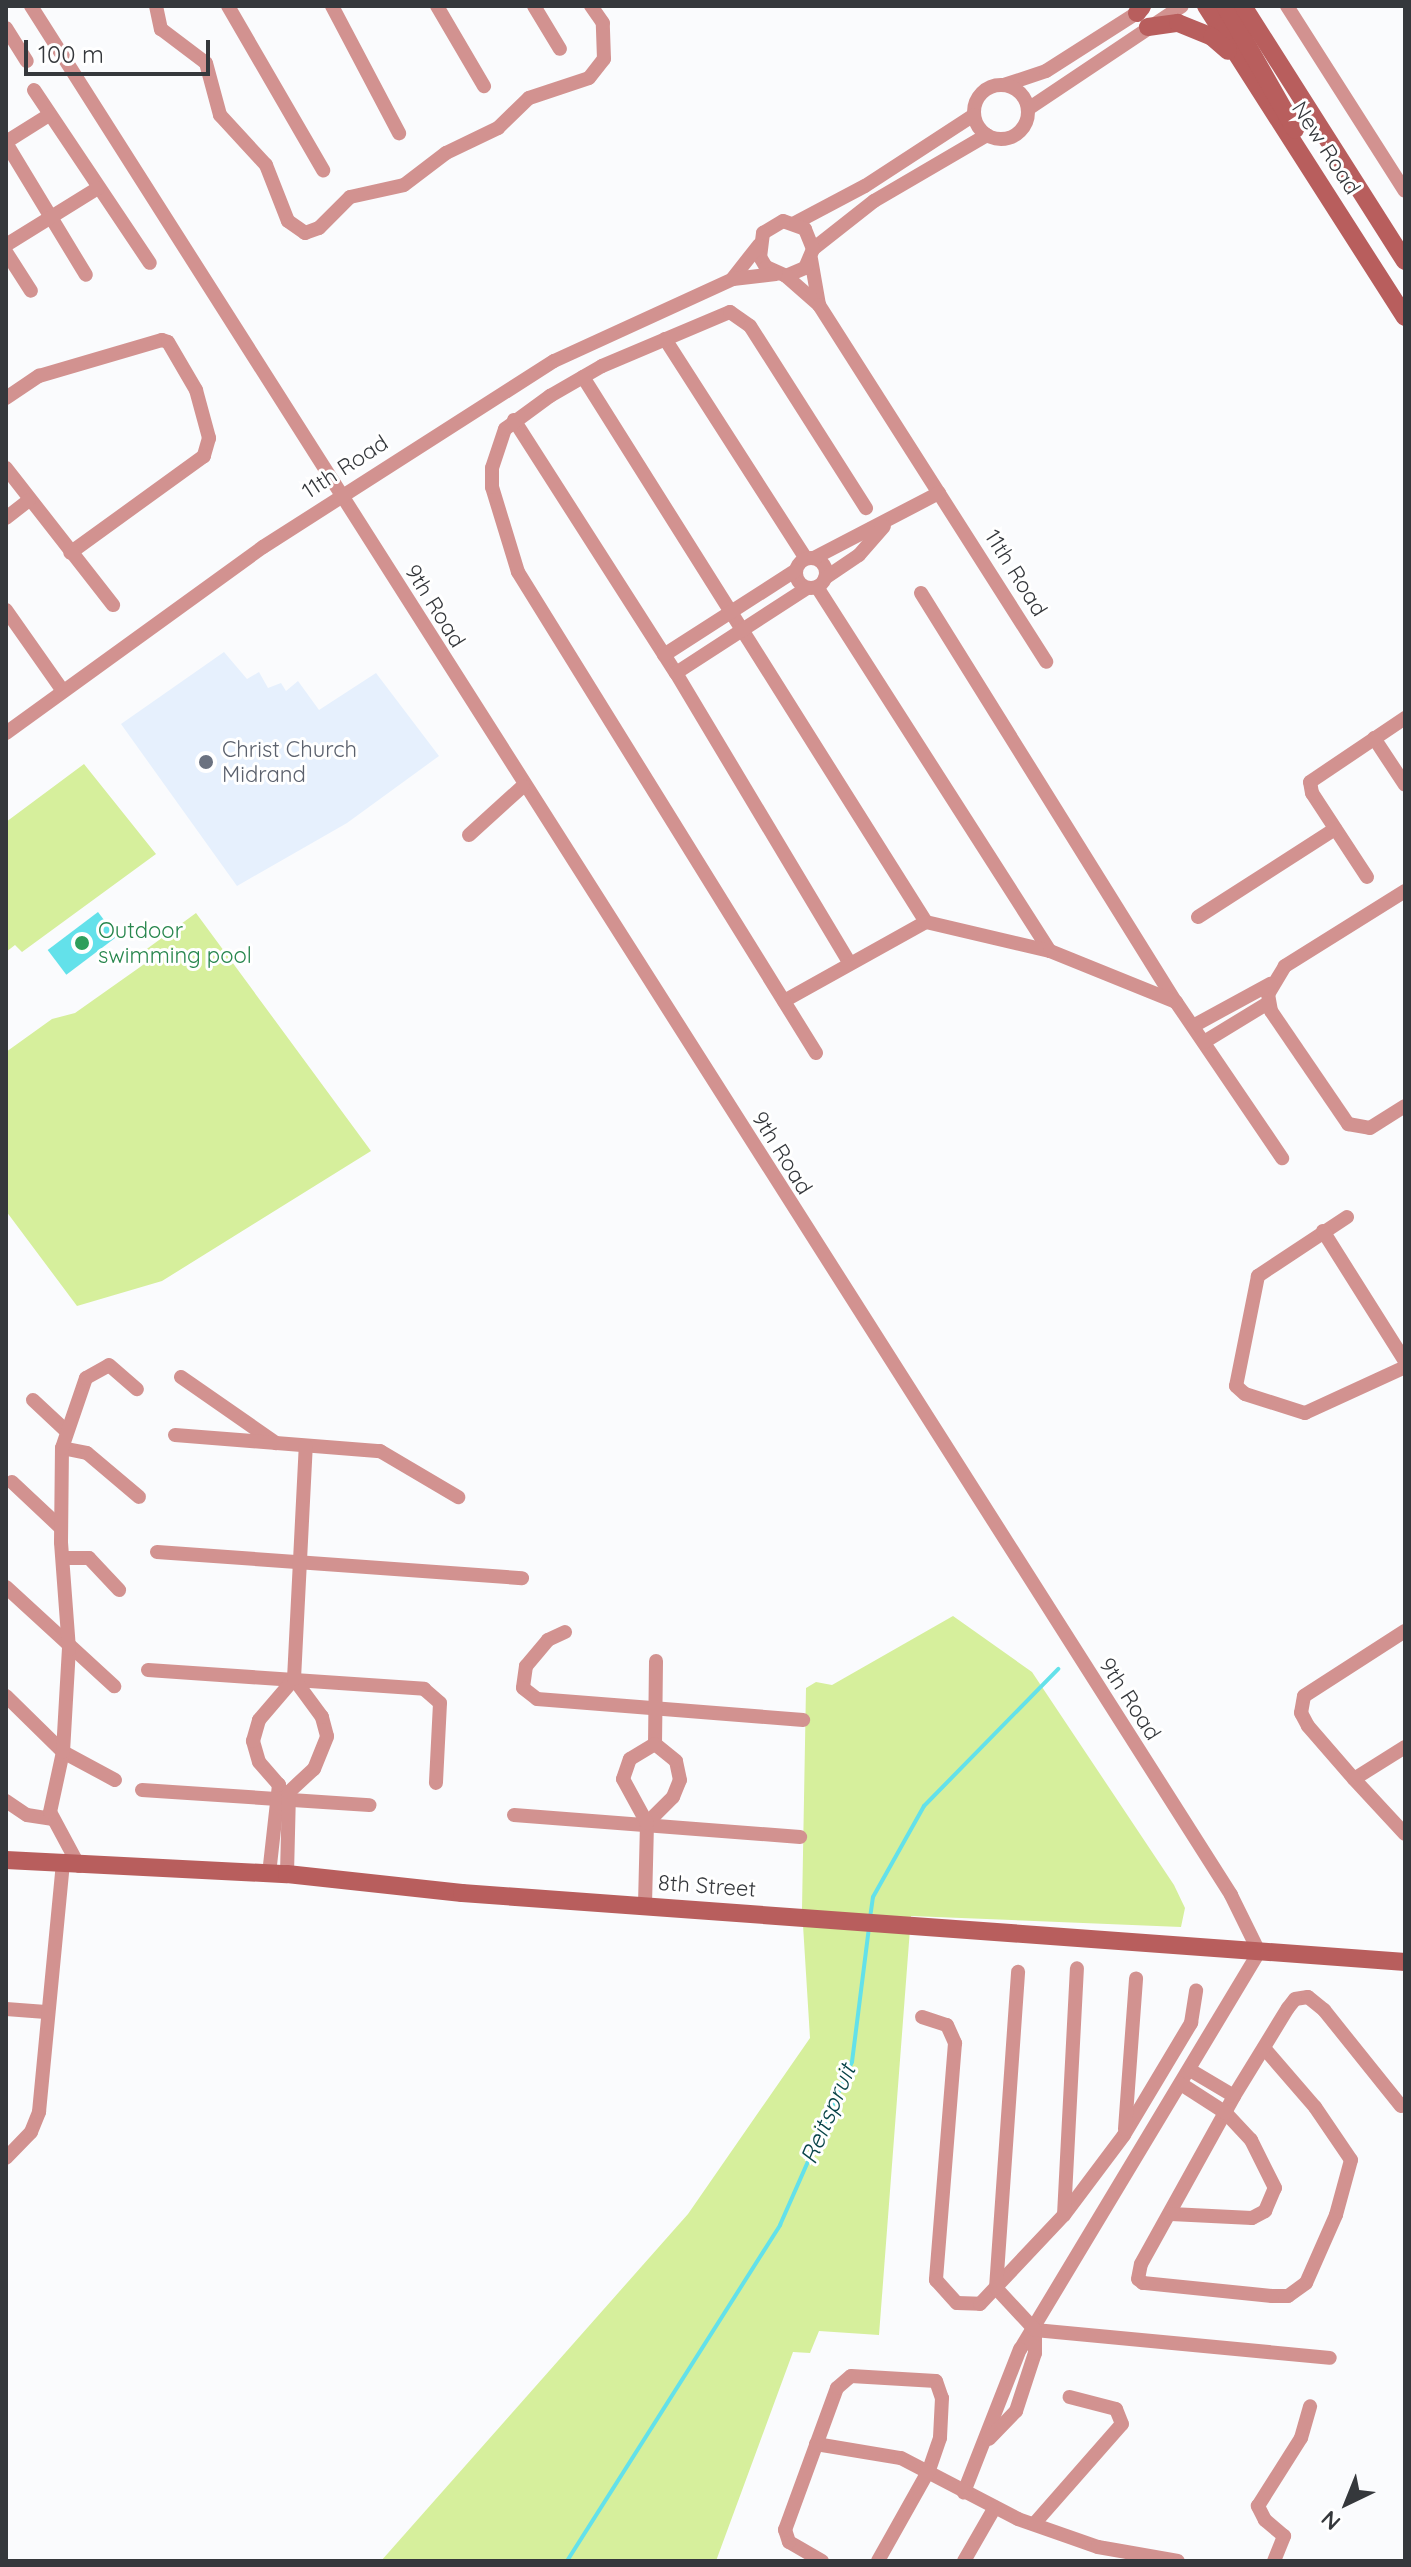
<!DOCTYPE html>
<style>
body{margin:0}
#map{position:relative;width:1411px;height:2567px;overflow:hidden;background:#fafbfd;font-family:Quicksand,sans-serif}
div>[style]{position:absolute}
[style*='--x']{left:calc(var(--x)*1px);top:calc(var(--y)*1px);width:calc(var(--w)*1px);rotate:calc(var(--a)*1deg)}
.built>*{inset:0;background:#e6f0fd}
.green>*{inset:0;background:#d6ef9c}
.water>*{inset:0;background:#63e1ea;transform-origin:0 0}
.stream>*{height:4px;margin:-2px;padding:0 2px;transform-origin:2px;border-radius:2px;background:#63e1ea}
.street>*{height:14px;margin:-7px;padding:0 7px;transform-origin:7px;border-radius:7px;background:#d29290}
.street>.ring{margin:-7px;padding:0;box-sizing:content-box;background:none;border:14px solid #d29290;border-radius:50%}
.secondary>*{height:18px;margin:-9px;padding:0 9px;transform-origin:9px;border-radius:9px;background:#b85e5d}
.dots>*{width:22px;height:22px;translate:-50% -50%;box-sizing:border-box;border:4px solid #fff;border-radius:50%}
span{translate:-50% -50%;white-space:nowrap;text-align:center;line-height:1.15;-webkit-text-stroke:6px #fff;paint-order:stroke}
.street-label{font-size:22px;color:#35383c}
.worship-label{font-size:22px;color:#5b616d}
.left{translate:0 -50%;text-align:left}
.leisure-label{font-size:22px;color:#27864d}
.water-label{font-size:24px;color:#094549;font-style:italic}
.frame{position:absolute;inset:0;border:8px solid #35383c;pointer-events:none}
.north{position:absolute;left:1307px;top:2463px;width:80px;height:80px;-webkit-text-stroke:6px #fff;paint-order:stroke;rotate:223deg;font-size:22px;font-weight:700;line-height:32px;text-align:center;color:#35383c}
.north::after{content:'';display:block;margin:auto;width:28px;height:36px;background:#35383c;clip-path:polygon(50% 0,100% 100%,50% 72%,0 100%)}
.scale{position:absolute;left:24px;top:40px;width:186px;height:36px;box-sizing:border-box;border:4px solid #35383c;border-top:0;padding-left:10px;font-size:24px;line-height:28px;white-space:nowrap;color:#35383c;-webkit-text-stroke:6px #fff;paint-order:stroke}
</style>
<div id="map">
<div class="built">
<i style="clip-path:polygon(224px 652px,247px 679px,259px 672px,268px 688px,281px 683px,286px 691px,298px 681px,319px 710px,376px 673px,439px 756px,347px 823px,237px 886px,121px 724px)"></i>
</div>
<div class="green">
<i style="clip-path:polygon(84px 764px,156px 854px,22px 952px,15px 945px,6px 952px,6px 822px)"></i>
<i style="clip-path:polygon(196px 913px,371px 1151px,162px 1281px,77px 1306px,6px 1211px,6px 1052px,52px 1019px,75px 1013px,150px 960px,144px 951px)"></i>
<i style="clip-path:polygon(953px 1616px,1032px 1672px,1174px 1885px,1185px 1908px,1181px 1927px,911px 1916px,879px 2335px,819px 2331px,810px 2353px,793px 2352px,716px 2561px,381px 2561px,688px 2214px,810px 2038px,802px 1909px,806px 1688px,816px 1682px,832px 1685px)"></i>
</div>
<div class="water">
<i style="left:98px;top:912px;width:31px;height:63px;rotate:53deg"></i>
</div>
<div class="stream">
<i style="--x:870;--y:1918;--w:21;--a:-82"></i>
<i style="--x:873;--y:1897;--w:104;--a:-60.7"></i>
<i style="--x:924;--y:1806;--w:192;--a:-45.6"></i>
<i style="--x:567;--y:2561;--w:398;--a:-57.6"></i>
<i style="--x:780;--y:2225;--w:178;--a:-66.2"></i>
<i style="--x:852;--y:2062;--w:136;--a:-82.8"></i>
</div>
<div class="street">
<i style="--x:31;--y:6;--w:2238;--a:57.57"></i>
<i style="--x:1231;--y:1895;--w:64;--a:63.8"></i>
<i style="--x:1259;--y:1952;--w:463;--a:121"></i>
<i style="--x:1020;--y:2349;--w:154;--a:111.4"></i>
<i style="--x:156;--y:6;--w:24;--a:78"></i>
<i style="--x:161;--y:29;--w:56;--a:37.1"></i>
<i style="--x:206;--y:63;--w:54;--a:74.9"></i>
<i style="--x:220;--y:115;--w:68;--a:47.4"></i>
<i style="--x:266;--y:165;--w:60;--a:68.6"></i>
<i style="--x:288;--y:221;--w:21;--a:35"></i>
<i style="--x:305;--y:233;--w:15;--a:-20"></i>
<i style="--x:319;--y:228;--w:44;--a:-45"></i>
<i style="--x:350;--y:197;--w:55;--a:-12.5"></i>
<i style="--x:404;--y:185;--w:53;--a:-37.3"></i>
<i style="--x:446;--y:153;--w:58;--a:-25.7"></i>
<i style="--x:498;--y:128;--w:43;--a:-44.1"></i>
<i style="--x:529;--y:98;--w:63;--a:-18.4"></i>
<i style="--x:589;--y:78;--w:24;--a:-52"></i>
<i style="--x:604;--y:59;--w:36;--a:-92"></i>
<i style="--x:603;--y:23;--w:21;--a:-125"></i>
<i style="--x:228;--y:6;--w:190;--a:59.9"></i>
<i style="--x:332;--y:6;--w:144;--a:62.2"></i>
<i style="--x:437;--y:6;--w:93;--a:59.6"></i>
<i style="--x:534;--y:6;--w:50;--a:58.8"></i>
<i style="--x:1287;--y:6;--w:219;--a:57.5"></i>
<i style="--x:6;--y:28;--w:39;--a:58"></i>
<i style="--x:1004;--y:85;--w:44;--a:-18.4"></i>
<i style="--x:1046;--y:71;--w:115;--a:-32.6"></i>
<i class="ring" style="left:974px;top:85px;width:40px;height:40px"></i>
<i style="--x:34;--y:90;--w:208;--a:56.2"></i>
<i style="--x:1028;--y:109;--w:185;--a:-33.8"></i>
<i style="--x:6;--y:142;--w:51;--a:-32.1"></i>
<i style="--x:6;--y:143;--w:154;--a:58.8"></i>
<i style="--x:795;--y:223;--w:79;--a:-27.9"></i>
<i style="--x:865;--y:186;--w:130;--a:-33.1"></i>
<i style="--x:6;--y:245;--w:108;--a:-31.8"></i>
<i style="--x:813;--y:249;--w:78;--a:-38.2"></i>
<i style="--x:874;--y:201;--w:131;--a:-30.3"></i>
<i style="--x:6;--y:252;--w:46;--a:57.3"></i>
<i style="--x:811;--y:259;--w:47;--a:80.1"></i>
<i style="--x:786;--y:276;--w:21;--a:-23"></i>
<i style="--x:805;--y:268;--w:21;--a:-67"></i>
<i style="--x:813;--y:249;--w:22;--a:-112"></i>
<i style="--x:805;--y:229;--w:23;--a:-160"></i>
<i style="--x:783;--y:221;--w:23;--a:149"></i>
<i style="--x:763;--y:233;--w:24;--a:97"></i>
<i style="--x:760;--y:257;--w:12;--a:59"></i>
<i style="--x:766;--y:267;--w:22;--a:24"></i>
<i style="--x:786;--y:276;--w:44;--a:41.3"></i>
<i style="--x:819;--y:305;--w:423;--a:57.5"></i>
<i style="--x:733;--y:278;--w:42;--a:-51.8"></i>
<i style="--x:665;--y:339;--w:261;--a:57.3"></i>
<i style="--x:583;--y:377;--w:644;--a:57.82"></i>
<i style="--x:6;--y:398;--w:40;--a:-34"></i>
<i style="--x:39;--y:376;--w:128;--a:-16.3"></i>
<i style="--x:162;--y:340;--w:6;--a:18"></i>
<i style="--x:168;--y:342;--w:56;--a:59.7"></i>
<i style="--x:196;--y:390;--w:50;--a:74.8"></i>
<i style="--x:209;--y:438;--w:19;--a:106"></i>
<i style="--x:204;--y:456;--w:165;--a:144.1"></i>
<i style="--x:514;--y:420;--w:300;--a:57.4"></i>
<i style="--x:676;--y:673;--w:337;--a:59.1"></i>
<i style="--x:6;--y:468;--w:174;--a:52"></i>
<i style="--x:6;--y:518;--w:29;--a:-38"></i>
<i class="ring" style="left:796px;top:558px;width:16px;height:16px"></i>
<i style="--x:814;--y:558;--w:141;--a:-27.5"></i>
<i style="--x:825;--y:578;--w:41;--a:-34.1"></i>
<i style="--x:859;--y:555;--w:38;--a:-49"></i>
<i style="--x:817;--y:587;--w:432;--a:57.4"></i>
<i style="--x:921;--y:593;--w:482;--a:58.1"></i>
<i style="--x:1176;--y:1002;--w:189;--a:55.8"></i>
<i style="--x:6;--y:610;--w:99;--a:54.9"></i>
<i style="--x:664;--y:655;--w:156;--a:-32.7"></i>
<i style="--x:676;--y:673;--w:156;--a:-33"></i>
<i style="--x:6;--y:733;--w:317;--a:-35.9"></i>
<i style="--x:263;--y:547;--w:345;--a:-32.6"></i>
<i style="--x:554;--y:361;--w:197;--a:-24.6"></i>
<i style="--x:733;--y:279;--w:43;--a:-6.6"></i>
<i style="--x:1374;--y:738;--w:56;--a:56.6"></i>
<i style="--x:469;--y:835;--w:73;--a:-42.2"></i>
<i style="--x:1367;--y:877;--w:100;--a:-123.2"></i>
<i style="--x:1312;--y:793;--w:11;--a:-100"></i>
<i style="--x:1310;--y:782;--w:115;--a:-34"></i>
<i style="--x:1405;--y:891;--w:142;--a:148"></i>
<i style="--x:1285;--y:966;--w:33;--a:121"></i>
<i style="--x:1268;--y:994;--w:17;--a:80"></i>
<i style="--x:1271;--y:1011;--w:137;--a:55.7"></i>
<i style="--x:1348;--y:1124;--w:22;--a:10"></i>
<i style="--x:1370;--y:1128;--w:41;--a:-32.2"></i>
<i style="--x:1198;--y:917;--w:163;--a:-32.7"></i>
<i style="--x:784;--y:1001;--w:162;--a:-29.1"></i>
<i style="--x:926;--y:922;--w:127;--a:13.2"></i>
<i style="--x:1050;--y:951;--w:136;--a:22"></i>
<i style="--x:1193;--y:1026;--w:88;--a:-28.6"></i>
<i style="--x:1204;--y:1042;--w:75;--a:-31.4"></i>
<i style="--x:816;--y:1053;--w:566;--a:-121.78"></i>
<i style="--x:518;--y:572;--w:89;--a:-107"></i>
<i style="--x:492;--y:487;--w:19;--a:-90"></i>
<i style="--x:492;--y:468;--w:41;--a:-71.6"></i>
<i style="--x:505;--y:429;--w:56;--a:-36.3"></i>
<i style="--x:550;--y:396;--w:60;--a:-30"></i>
<i style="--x:602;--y:366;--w:139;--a:-22.9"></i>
<i style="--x:730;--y:312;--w:24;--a:35"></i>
<i style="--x:750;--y:326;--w:216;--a:57.5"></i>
<i style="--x:1347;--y:1217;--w:107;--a:146.5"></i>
<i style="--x:1258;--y:1276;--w:112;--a:101.3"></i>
<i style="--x:1236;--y:1386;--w:12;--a:42"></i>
<i style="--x:1245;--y:1394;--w:63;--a:17.6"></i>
<i style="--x:1305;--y:1413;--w:110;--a:-24.7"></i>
<i style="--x:1323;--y:1231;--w:154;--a:57.8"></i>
<i style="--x:181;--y:1377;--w:116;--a:34.8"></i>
<i style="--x:33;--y:1400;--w:42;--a:43.1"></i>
<i style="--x:175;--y:1435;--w:206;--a:4.5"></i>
<i style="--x:380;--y:1451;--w:91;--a:30.5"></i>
<i style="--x:62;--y:1448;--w:25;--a:11"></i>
<i style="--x:87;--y:1453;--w:68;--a:40.2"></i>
<i style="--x:12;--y:1482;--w:67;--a:43.2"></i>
<i style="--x:157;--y:1552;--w:366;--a:4.1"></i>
<i style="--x:63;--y:1558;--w:26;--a:0"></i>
<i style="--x:89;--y:1558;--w:44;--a:46.8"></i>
<i style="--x:6;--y:1587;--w:147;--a:42.5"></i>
<i style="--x:565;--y:1632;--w:19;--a:155"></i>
<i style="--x:548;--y:1640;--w:34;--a:130"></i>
<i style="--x:526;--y:1666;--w:22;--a:98"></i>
<i style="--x:523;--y:1688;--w:18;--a:38"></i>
<i style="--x:537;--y:1699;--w:267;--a:4.5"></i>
<i style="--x:148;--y:1670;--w:277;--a:3.9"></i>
<i style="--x:424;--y:1689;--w:21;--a:41"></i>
<i style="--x:440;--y:1703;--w:80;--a:92.9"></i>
<i style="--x:6;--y:1696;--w:80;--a:44.5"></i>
<i style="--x:63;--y:1752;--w:59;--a:28.3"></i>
<i style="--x:655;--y:1744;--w:83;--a:-89.3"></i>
<i style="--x:1405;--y:1747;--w:60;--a:147.9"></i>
<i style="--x:1354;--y:1779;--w:75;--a:47.2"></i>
<i style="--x:1354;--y:1779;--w:70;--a:-131"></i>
<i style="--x:1308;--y:1726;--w:15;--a:-118"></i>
<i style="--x:1301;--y:1713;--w:17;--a:-80"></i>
<i style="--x:1304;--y:1696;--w:120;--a:-32.8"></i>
<i style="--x:142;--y:1790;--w:228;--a:3.8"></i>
<i style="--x:6;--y:1801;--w:25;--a:34"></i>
<i style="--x:27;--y:1815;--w:25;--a:9"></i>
<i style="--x:514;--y:1815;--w:287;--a:4.4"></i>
<i style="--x:647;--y:1823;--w:37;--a:-45"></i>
<i style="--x:673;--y:1797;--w:18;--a:-68"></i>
<i style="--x:680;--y:1780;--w:19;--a:-102"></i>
<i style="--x:676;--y:1761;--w:27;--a:-141"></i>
<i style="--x:79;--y:1866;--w:61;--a:-118.2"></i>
<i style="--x:50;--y:1812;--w:61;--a:-77.8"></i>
<i style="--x:63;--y:1752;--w:103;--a:-86.7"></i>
<i style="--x:69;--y:1649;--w:107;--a:-94.3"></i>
<i style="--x:61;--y:1542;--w:94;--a:-89.4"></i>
<i style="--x:62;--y:1448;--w:74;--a:-71.1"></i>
<i style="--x:86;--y:1378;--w:26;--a:-29"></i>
<i style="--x:109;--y:1365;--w:37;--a:41"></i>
<i style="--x:269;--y:1874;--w:90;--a:-83.6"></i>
<i style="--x:279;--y:1785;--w:30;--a:-131"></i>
<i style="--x:259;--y:1762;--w:22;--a:-106"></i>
<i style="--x:253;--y:1741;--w:22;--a:-74"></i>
<i style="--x:259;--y:1720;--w:54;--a:-49.5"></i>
<i style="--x:287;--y:1874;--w:82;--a:-88.6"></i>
<i style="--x:289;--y:1792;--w:34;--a:-43"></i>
<i style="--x:314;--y:1769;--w:35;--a:-68"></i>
<i style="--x:327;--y:1736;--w:20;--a:-105"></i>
<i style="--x:322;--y:1717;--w:47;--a:-126.4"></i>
<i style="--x:294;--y:1679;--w:233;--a:-87.1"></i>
<i style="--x:645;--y:1905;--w:82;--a:-88.6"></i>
<i style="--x:647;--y:1823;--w:50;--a:-118.6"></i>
<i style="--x:623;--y:1779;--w:21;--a:-71"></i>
<i style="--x:630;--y:1759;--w:29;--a:-31"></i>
<i style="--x:6;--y:2009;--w:40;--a:4.3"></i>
<i style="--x:922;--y:2017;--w:26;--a:18"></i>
<i style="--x:947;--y:2025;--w:20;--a:66"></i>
<i style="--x:955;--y:2043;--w:238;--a:94.6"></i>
<i style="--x:936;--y:2280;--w:31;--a:48"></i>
<i style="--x:957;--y:2303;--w:23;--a:2"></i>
<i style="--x:980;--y:2304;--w:122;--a:-46.7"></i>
<i style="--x:1064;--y:2215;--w:100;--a:-53.1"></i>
<i style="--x:1124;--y:2135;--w:131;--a:-59.1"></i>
<i style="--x:1191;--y:2023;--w:33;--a:-81"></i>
<i style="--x:1264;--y:2048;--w:78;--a:49.2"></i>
<i style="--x:1315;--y:2107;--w:64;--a:55.8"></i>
<i style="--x:1351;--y:2160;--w:57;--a:105.3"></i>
<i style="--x:1336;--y:2215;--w:74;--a:113.8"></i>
<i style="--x:1306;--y:2283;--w:22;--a:144"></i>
<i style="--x:1288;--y:2296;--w:16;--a:180"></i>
<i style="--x:1272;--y:2296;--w:130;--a:-174.2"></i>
<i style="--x:1143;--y:2283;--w:6;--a:-141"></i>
<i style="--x:1138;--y:2279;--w:15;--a:-79"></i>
<i style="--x:1141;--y:2264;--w:192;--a:-61"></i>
<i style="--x:1234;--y:2096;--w:103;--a:-58.5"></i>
<i style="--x:1288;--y:2008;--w:11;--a:-52"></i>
<i style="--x:1295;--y:1999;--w:13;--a:-9"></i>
<i style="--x:1308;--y:1997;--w:21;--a:39"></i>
<i style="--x:1324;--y:2010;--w:123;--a:51.3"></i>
<i style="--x:1190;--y:2070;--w:51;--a:30.6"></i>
<i style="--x:1125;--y:2129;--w:151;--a:-85.8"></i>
<i style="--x:6;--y:2158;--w:36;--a:-46"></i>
<i style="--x:31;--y:2132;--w:22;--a:-68"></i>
<i style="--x:39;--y:2112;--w:249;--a:-84.5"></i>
<i style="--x:1171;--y:2214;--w:81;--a:2.8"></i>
<i style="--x:1252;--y:2218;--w:15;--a:-28"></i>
<i style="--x:1265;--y:2211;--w:25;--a:-67"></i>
<i style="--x:1275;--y:2188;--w:54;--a:-116.6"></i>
<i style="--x:1251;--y:2140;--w:37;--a:-133"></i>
<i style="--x:1226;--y:2113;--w:54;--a:-147.2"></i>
<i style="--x:1064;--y:2215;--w:247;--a:-87"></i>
<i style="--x:1035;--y:2330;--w:296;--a:5.4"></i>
<i style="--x:989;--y:2439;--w:39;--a:-46"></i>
<i style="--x:1016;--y:2411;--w:61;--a:-71.9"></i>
<i style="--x:1035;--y:2353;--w:23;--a:-90"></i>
<i style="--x:1035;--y:2330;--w:57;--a:-132.9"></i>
<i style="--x:996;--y:2288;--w:317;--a:-86"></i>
<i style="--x:816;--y:2444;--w:86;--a:9.4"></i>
<i style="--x:901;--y:2458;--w:132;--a:27.5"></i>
<i style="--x:1018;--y:2519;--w:85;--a:19.3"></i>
<i style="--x:1098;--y:2547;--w:81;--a:9.9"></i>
<i style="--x:1034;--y:2524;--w:133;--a:-48.7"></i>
<i style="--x:1122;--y:2424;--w:16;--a:-112"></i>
<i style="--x:1116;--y:2409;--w:48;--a:-165.4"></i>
<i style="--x:822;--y:2561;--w:38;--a:-150"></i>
<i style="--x:789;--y:2542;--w:13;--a:-108"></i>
<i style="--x:785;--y:2530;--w:151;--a:-69.9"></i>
<i style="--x:837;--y:2388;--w:18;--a:-41"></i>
<i style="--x:851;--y:2376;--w:85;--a:3.4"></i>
<i style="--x:936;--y:2381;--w:18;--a:71"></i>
<i style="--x:942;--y:2398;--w:40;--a:92.9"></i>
<i style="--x:940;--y:2438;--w:34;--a:109"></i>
<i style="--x:929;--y:2470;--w:104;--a:119.3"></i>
<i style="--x:964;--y:2561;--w:62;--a:-60.1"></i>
<i style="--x:1274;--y:2561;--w:27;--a:-68"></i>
<i style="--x:1284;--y:2536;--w:25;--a:-140"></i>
<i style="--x:1265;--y:2520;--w:16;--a:-117"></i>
<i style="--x:1258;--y:2506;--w:80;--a:-57.7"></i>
<i style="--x:1301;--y:2438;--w:33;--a:-74"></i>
</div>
<div class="secondary">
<i style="--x:1206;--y:6;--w:369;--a:57.4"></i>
<i style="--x:1225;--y:6;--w:142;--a:60.4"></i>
<i style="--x:1243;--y:6;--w:302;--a:57.6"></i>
<i style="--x:1137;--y:13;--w:9;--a:-54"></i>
<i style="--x:1148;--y:27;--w:30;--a:-8"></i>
<i style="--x:1178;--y:23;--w:37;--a:22"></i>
<i style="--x:1212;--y:37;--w:21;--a:41"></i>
<i style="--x:6;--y:1860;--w:281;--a:2.9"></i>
<i style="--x:287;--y:1874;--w:176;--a:6.2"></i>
<i style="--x:462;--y:1893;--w:946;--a:4.18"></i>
</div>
<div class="dots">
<i style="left:206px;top:762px;background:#6b7280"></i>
<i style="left:82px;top:943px;background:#2e9e5b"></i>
</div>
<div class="street-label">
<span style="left:1326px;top:148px;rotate:57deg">New Road</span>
<span style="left:345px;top:467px;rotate:-33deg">11th Road</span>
<span style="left:1016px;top:573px;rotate:58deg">11th Road</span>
<span style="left:435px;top:606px;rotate:58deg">9th Road</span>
<span style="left:782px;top:1153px;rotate:58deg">9th Road</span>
<span style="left:1130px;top:1699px;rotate:57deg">9th Road</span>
<span style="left:707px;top:1886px;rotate:4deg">8th Street</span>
</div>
<div class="worship-label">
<span class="left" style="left:222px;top:762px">Christ Church<br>Midrand</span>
</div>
<div class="leisure-label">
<span class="left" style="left:98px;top:943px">Outdoor<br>swimming pool</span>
</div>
<div class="water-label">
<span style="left:828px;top:2114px;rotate:-67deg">Reitspruit</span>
</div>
<div class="frame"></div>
<div class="north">N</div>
<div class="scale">100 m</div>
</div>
